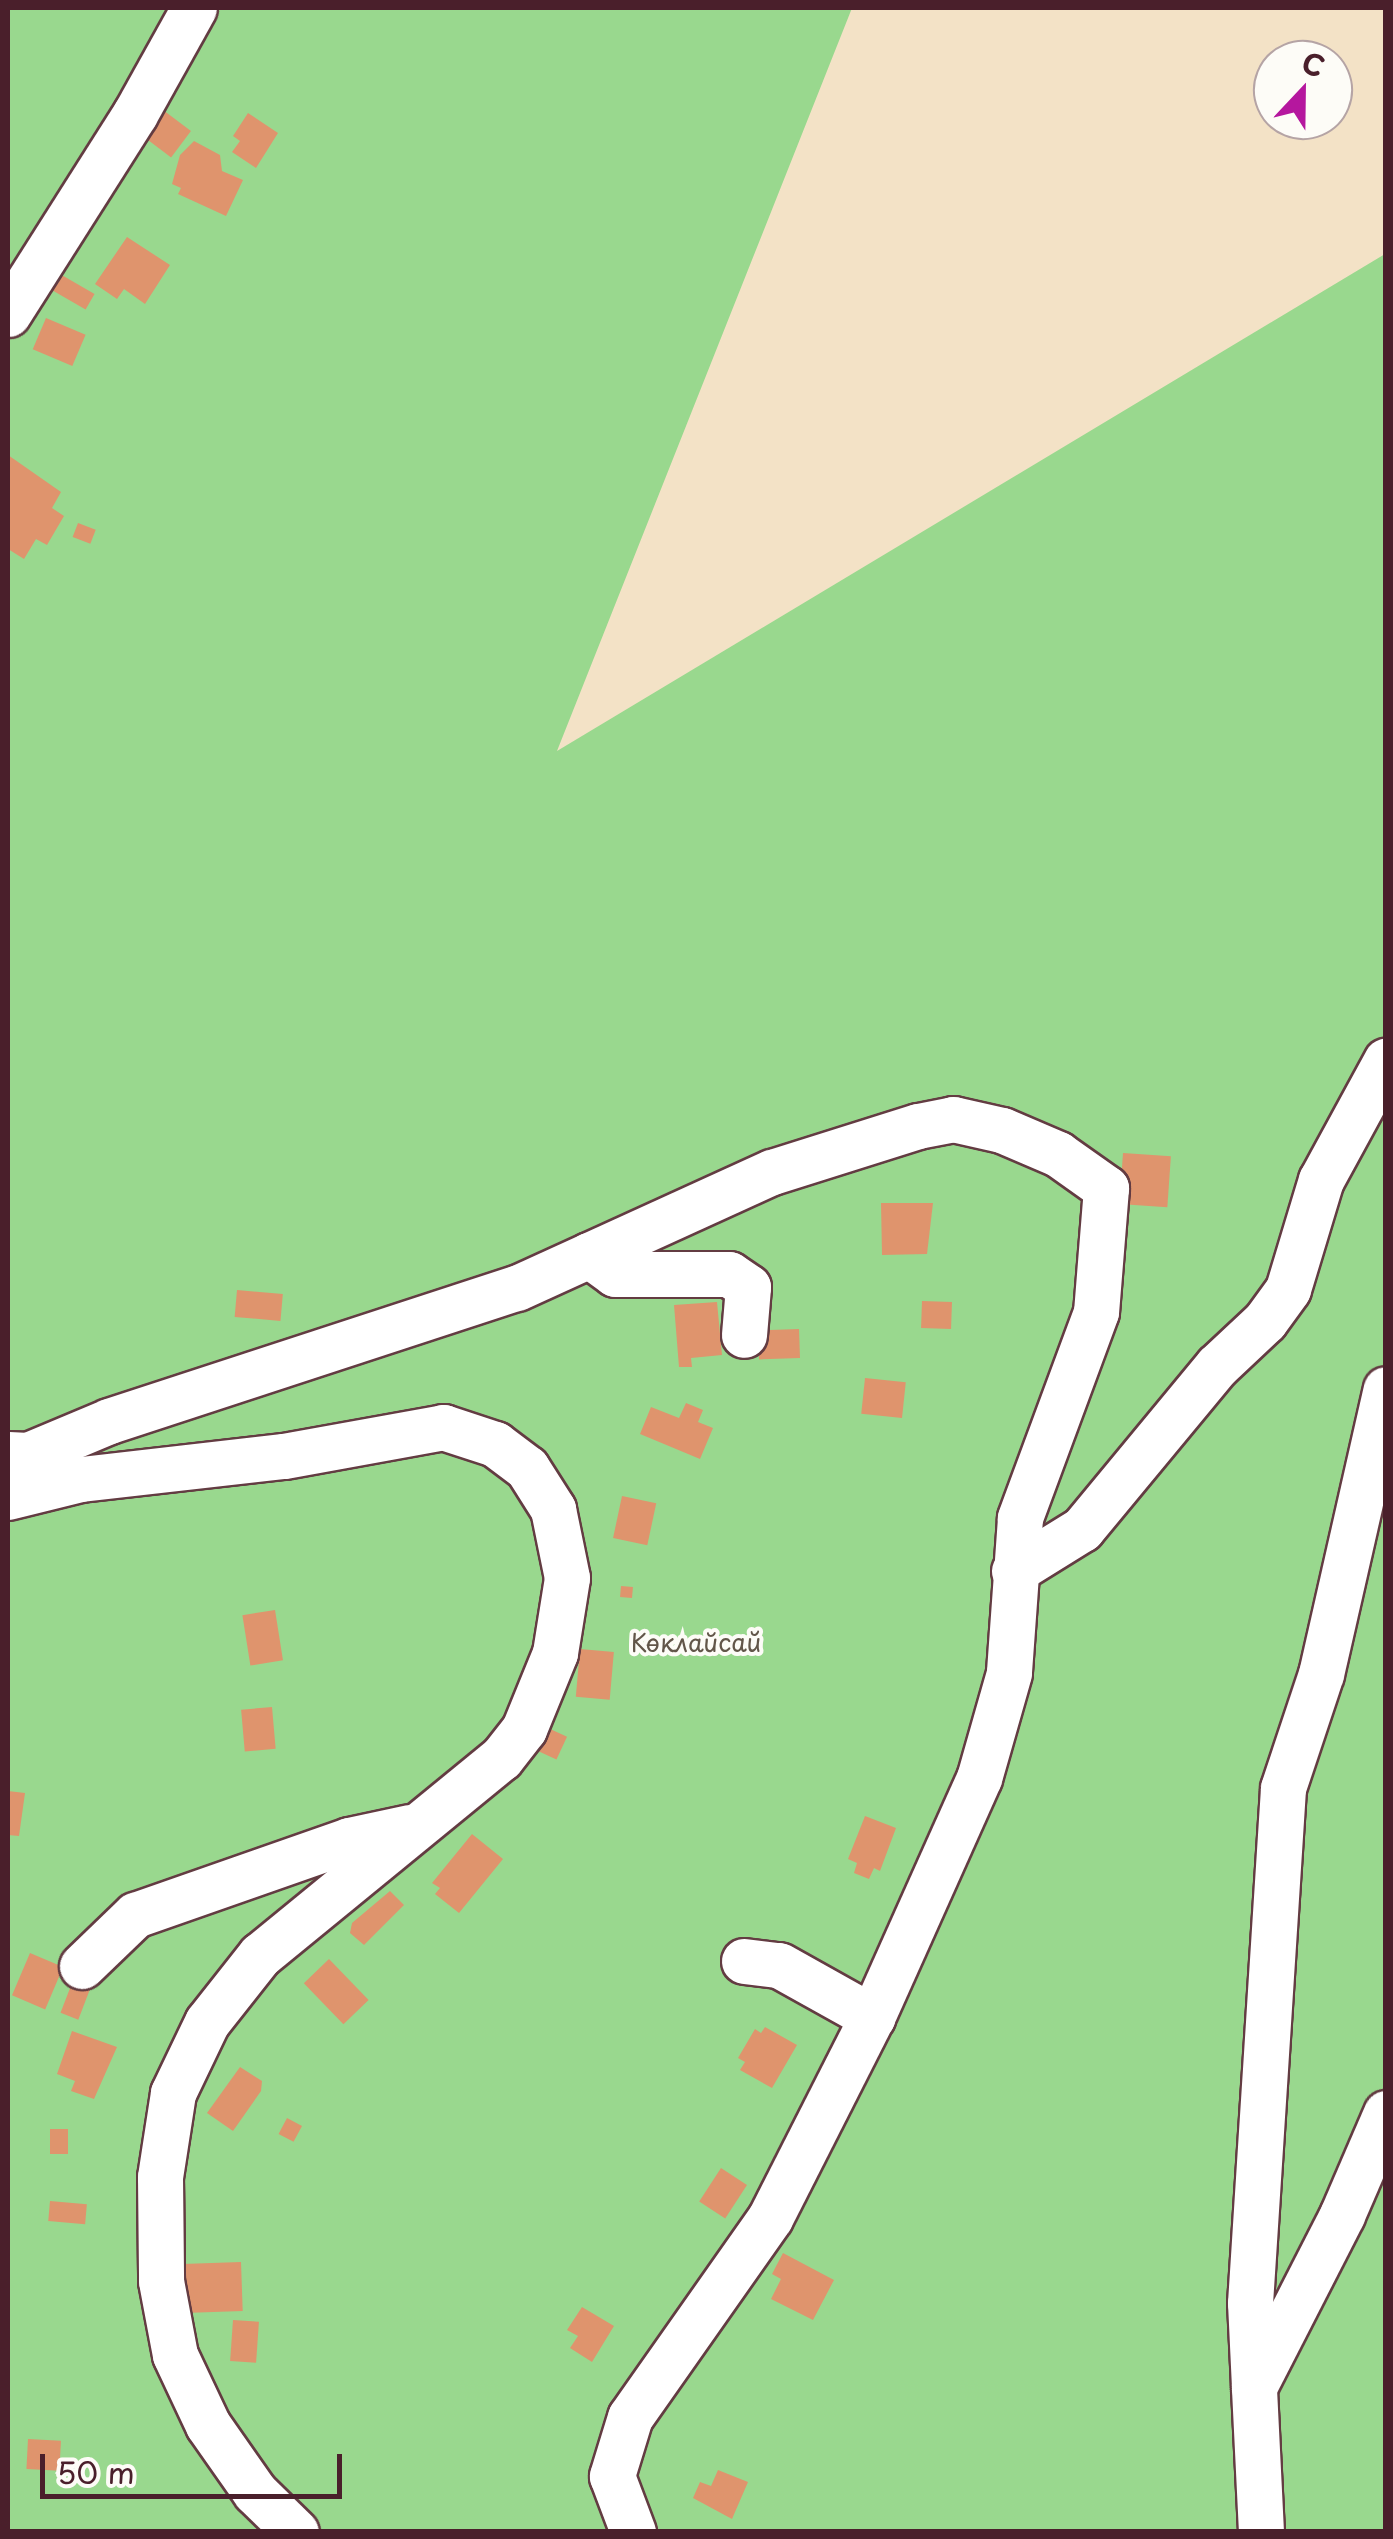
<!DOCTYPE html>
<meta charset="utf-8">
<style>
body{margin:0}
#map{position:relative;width:1393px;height:2539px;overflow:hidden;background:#f3e2c6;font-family:"Playpen Sans",sans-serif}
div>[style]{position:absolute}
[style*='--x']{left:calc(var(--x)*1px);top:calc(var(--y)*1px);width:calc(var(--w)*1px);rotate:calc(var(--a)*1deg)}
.green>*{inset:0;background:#99d88e}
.building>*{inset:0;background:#df946d;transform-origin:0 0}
.roads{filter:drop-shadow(2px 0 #633c42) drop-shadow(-2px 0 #633c42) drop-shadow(0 2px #633c42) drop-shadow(0 -2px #633c42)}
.minor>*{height:45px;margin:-22.5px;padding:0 22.5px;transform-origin:22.5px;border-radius:22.5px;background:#fff}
span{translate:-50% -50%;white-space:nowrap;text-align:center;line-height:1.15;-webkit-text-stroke:8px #fdfcf7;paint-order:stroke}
.park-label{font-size:25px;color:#625649}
.frame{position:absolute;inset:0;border:10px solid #4a1f2b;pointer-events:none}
.north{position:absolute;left:1253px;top:40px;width:100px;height:100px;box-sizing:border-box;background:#fdfcf7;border:2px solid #b5a4a5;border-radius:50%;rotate:22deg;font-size:28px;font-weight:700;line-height:40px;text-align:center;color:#4a1f2b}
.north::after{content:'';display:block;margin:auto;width:35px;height:45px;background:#b5179e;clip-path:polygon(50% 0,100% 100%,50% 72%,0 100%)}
.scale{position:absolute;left:40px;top:2454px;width:302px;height:45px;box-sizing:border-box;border:5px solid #4a1f2b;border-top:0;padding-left:12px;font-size:30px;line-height:35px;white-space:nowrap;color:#4a1f2b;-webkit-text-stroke:8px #fdfcf7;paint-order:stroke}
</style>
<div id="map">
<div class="green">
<i style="clip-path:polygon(8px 8px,852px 8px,557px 751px,1385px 254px,1385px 2531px,8px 2532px)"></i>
</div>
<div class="building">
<i style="left:163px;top:110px;width:35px;height:33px;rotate:37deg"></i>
<i style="clip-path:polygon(248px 113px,278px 133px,256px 168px,232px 152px,240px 141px,233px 136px)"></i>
<i style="clip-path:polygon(194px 141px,220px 155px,222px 171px,243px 180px,226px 216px,178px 194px,181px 188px,172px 184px,180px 155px)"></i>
<i style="clip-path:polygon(127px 237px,170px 265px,145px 304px,124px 289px,117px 299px,95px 284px)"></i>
<i style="left:53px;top:270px;width:48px;height:18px;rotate:30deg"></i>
<i style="left:46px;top:318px;width:43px;height:34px;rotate:23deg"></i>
<i style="clip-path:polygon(8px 455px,61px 492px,52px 508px,64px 516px,47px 545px,36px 539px,24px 559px,8px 549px)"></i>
<i style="left:78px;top:523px;width:19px;height:15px;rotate:21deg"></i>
<i style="left:1123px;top:1153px;width:48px;height:51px;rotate:4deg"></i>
<i style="clip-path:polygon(881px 1203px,933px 1203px,927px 1254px,882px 1255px)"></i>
<i style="left:237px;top:1290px;width:46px;height:27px;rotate:5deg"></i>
<i style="left:922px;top:1301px;width:30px;height:27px;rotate:2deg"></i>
<i style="clip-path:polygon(717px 1302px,722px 1355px,691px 1358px,692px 1367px,679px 1367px,674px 1305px)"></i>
<i style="left:799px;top:1329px;width:29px;height:41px;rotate:88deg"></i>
<i style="left:865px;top:1378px;width:41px;height:36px;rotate:6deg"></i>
<i style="clip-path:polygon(686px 1403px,703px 1410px,698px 1422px,713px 1428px,700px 1459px,640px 1434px,651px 1407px,679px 1418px)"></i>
<i style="left:622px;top:1496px;width:35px;height:43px;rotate:12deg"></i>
<i style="left:621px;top:1586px;width:12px;height:11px;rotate:5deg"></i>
<i style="left:275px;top:1610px;width:51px;height:33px;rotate:81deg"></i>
<i style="left:580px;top:1649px;width:34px;height:48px;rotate:5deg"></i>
<i style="left:272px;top:1707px;width:42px;height:31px;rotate:85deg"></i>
<i style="left:548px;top:1728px;width:21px;height:25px;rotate:25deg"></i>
<i style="clip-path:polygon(8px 1791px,25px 1793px,19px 1836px,8px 1835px)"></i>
<i style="clip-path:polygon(865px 1816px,896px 1828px,880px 1871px,874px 1868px,869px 1879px,854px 1873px,857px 1863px,848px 1859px)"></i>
<i style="clip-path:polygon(472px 1834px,503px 1859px,459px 1913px,435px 1894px,440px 1888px,432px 1883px)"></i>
<i style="clip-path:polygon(390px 1891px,404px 1905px,364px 1945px,350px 1933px,352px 1923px)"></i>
<i style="left:30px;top:1953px;width:36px;height:46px;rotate:23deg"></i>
<i style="left:329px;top:1959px;width:57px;height:35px;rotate:46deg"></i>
<i style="left:72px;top:1983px;width:19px;height:32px;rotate:21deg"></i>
<i style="clip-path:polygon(765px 2027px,797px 2045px,772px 2088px,740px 2070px,745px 2062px,738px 2058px,755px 2029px,761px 2033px)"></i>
<i style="clip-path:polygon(72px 2031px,117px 2047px,94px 2099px,71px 2091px,75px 2081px,57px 2074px)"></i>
<i style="clip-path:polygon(240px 2067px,262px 2081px,261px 2091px,233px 2131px,207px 2113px)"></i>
<i style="left:287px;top:2118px;width:17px;height:18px;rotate:28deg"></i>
<i style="left:50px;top:2129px;width:18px;height:25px"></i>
<i style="left:721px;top:2168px;width:31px;height:40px;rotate:33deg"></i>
<i style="left:50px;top:2201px;width:37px;height:20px;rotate:5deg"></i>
<i style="clip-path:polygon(783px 2253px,834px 2280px,813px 2320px,771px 2299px,781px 2279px,772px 2274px)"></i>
<i style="left:241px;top:2262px;width:49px;height:66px;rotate:88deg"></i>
<i style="clip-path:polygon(582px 2307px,614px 2326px,592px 2362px,570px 2348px,578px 2336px,567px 2330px)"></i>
<i style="left:233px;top:2320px;width:26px;height:41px;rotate:4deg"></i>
<i style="left:28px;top:2439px;width:33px;height:30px;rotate:3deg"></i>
<i style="clip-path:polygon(718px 2470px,748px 2482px,732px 2519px,693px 2498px,700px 2482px,711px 2486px)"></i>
</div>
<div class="roads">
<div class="minor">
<i style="--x:8;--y:314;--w:237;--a:-57.6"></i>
<i style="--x:135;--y:114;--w:121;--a:-60.9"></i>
<i style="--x:589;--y:1255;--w:32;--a:36"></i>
<i style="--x:615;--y:1274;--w:114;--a:0"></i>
<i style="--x:729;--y:1274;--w:23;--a:34"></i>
<i style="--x:748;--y:1287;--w:48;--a:94.8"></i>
<i style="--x:8;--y:1454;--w:20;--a:3"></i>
<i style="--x:28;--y:1455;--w:88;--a:-22.8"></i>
<i style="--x:109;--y:1421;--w:429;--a:-18.1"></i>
<i style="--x:517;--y:1288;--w:280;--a:-24.5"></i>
<i style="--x:772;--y:1172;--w:153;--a:-17.5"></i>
<i style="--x:918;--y:1126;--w:36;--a:-11"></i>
<i style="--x:953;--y:1119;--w:50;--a:12.7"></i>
<i style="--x:1002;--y:1130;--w:61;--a:23.2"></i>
<i style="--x:1058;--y:1154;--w:59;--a:35.3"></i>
<i style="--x:1106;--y:1188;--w:124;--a:94.6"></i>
<i style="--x:1096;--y:1312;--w:220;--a:110.3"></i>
<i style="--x:1020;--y:1518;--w:155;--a:94.1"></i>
<i style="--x:1009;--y:1673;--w:109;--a:105.9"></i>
<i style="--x:979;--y:1778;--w:262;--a:114.1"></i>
<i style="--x:872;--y:2017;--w:225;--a:116.9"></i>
<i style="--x:770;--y:2218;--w:243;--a:125.1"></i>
<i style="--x:630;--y:2417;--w:62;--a:107"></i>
<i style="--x:612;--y:2476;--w:60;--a:69.4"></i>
<i style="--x:8;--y:1497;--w:75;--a:-13.9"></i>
<i style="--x:81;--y:1479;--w:204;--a:-6.5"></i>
<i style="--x:284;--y:1456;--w:162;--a:-10.3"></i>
<i style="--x:443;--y:1427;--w:55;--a:18.1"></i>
<i style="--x:495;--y:1444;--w:40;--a:37"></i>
<i style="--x:527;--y:1468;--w:49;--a:57.6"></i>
<i style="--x:553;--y:1509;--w:70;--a:78.5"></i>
<i style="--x:567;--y:1578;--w:76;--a:99.1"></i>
<i style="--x:555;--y:1653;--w:82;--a:112.2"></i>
<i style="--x:524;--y:1729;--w:37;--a:128"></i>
<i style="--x:501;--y:1758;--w:311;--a:140.7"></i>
<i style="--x:260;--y:1955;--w:85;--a:128.3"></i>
<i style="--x:207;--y:2022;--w:79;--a:115.6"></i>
<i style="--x:173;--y:2093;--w:85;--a:98.8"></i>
<i style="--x:160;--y:2177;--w:104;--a:89.4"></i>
<i style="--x:161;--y:2281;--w:75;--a:79.3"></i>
<i style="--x:175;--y:2355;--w:77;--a:64.8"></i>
<i style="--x:208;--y:2425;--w:82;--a:55"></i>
<i style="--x:255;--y:2492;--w:57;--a:44.3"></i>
<i style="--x:1014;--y:1571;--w:80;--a:-31.7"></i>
<i style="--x:1082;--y:1529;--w:212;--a:-50.4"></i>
<i style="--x:1217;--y:1366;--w:66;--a:-43.2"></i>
<i style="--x:1265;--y:1321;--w:39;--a:-54"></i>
<i style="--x:1288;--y:1289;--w:114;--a:-73.2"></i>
<i style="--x:1321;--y:1180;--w:136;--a:-61.4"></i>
<i style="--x:744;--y:1961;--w:35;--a:7"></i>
<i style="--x:779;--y:1965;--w:107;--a:29.2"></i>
<i style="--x:82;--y:1966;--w:74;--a:-43.9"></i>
<i style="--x:135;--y:1915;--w:227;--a:-19.3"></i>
<i style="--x:349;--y:1840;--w:62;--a:-12"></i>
<i style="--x:1254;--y:2387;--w:84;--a:-92.7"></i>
<i style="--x:1250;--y:2303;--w:516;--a:-86.33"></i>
<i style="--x:1283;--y:1788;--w:120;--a:-71.6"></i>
<i style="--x:1321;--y:1674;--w:292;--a:-77.2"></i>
<i style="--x:1261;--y:2532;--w:145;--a:-92.8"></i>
<i style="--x:1254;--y:2387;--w:193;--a:-62.9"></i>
<i style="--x:1342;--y:2215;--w:111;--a:-66.7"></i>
</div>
</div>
<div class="park-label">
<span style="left:696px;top:1642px">Көклайсай</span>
</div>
<div class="frame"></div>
<div class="north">С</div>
<div class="scale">50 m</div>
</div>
